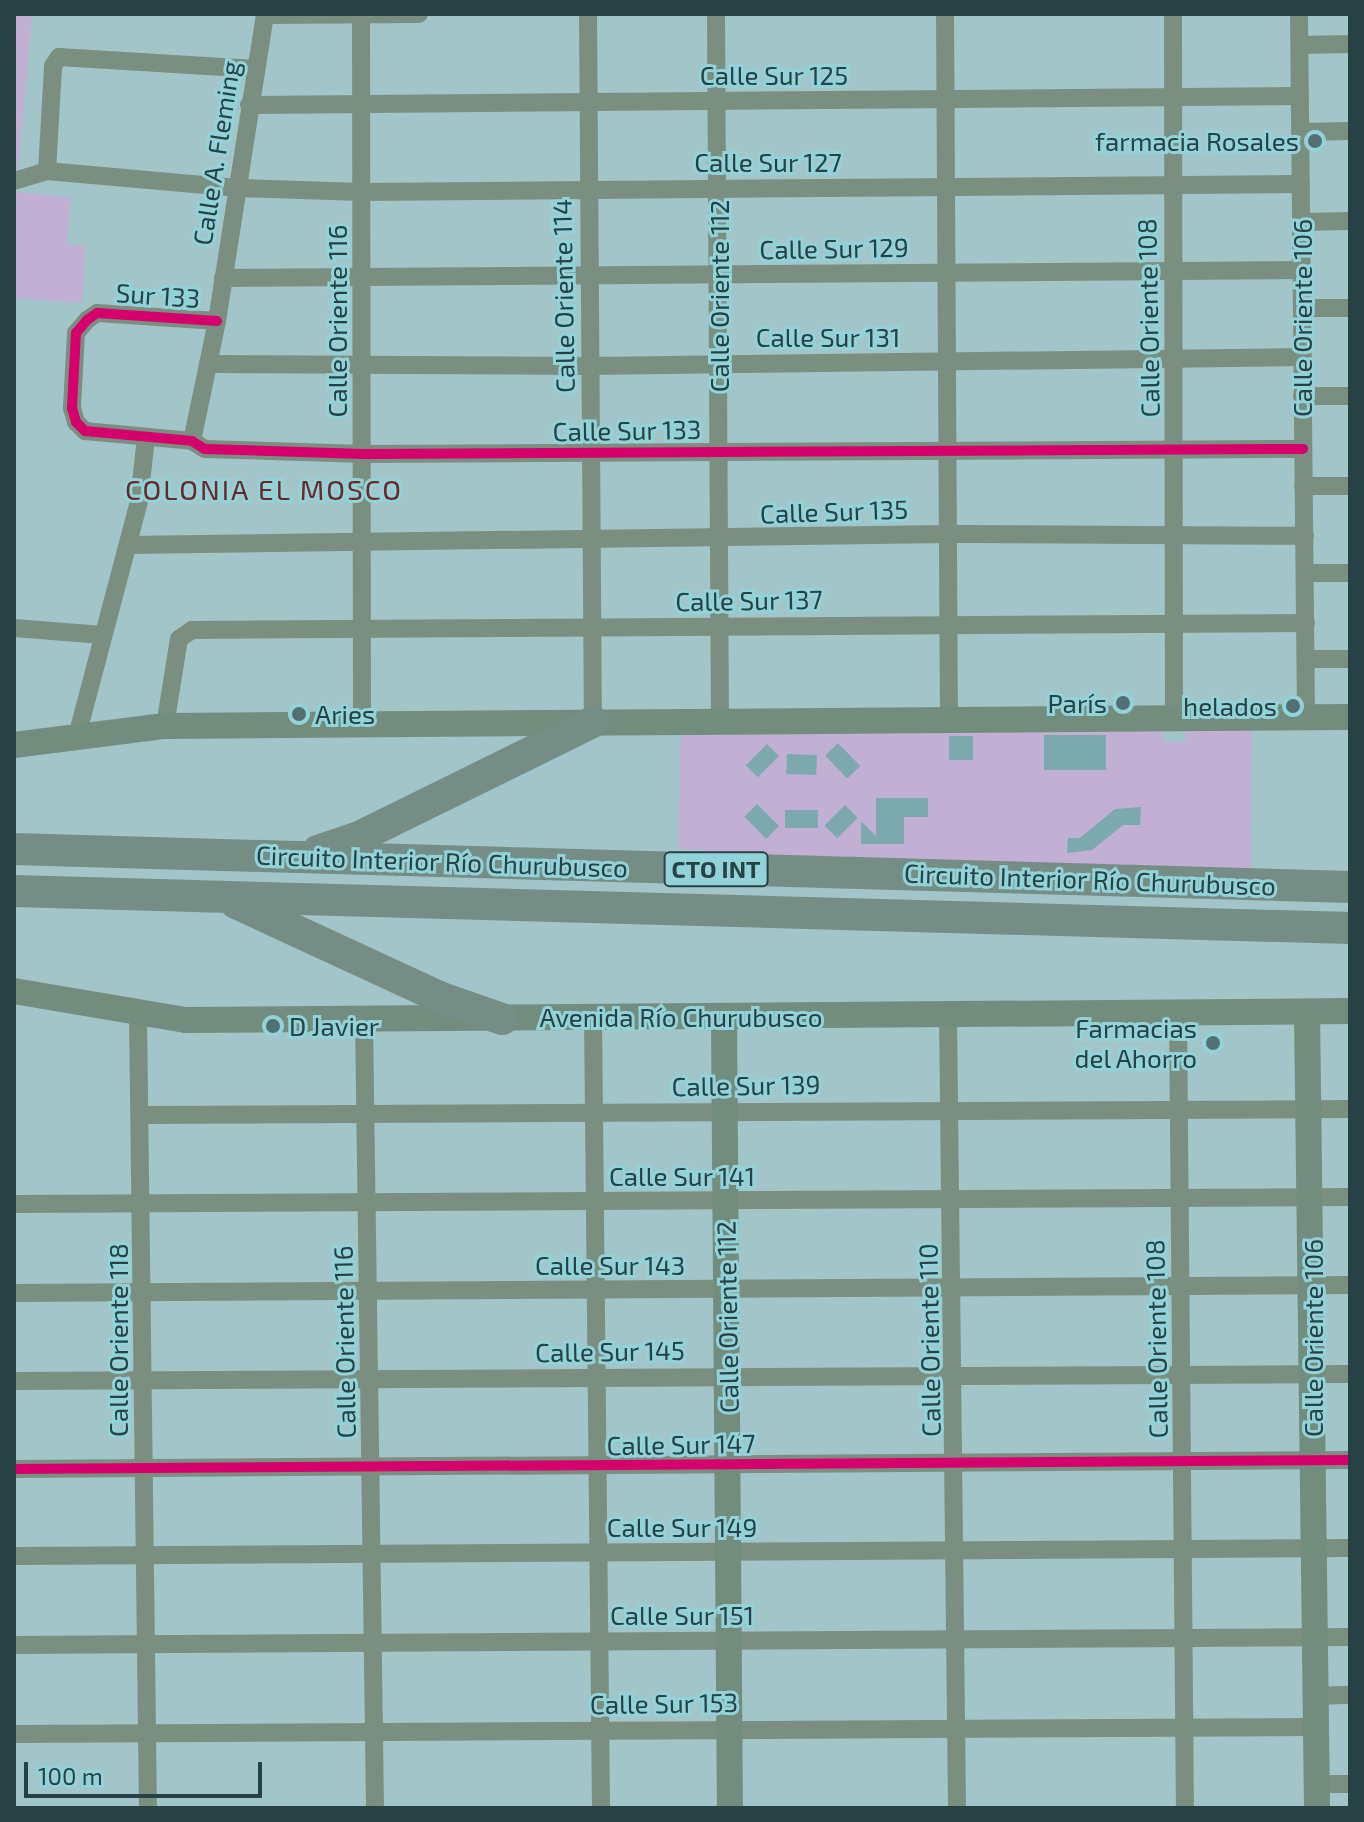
<!DOCTYPE html>
<meta charset="utf-8">
<style>
body{margin:0}
#map{position:relative;width:1364px;height:1822px;overflow:hidden;background:#a2c5c9;font-family:"Exo 2",sans-serif}
div>[style]{position:absolute}
[style*='--x']{left:calc(var(--x)*1px);top:calc(var(--y)*1px);width:calc(var(--w)*1px);rotate:calc(var(--a)*1deg)}
.green>*{inset:0;background:#c1b0d4}
.building>*{inset:0;background:#7ca9ae;transform-origin:0 0}
.street>*{height:18px;margin:-9px;padding:0 9px;transform-origin:9px;border-radius:9px;background:#7b8f81}
.secondary>*{height:26px;margin:-13px;padding:0 13px;transform-origin:13px;border-radius:13px;background:#728d7e}
.highway>*{height:32px;margin:-16px;padding:0 16px;transform-origin:16px;border-radius:16px;background:#758d84}
.cycleway>*{height:10px;margin:-5px;padding:0 5px;transform-origin:5px;border-radius:5px;background:#d6006c}
.dots>*{width:22px;height:22px;translate:-50% -50%;box-sizing:border-box;border:4px solid #92d2d9;border-radius:50%}
span{translate:-50% -50%;white-space:nowrap;text-align:center;line-height:1.15;-webkit-text-stroke:6px #92d2d9;paint-order:stroke}
.shield-label span{padding:2px 6px;background:#92d2d9;border:2px solid;border-radius:6px;-webkit-text-stroke-width:0}
.shield-label{font-size:24px;color:#274245;font-weight:700}
.street-label{font-size:26px;color:#274245}
.poi-label{font-size:26px;color:#274245}
.right{translate:-100% -50%;text-align:right}
.left{translate:0 -50%;text-align:left}
.neighbourhood-label{font-size:28px;color:#6d2725;letter-spacing:2px}
.frame{position:absolute;inset:0;border:16px solid #274245;pointer-events:none}
.scale{position:absolute;left:24px;top:1762px;width:238px;height:36px;box-sizing:border-box;border:4px solid #274245;border-top:0;padding-left:10px;font-size:24px;line-height:28px;white-space:nowrap;color:#274245;-webkit-text-stroke:6px #92d2d9;paint-order:stroke}
</style>
<div id="map">
<div class="green">
<i style="clip-path:polygon(14px 14px,32px 14px,17px 183px,14px 182px)"></i>
<i style="clip-path:polygon(14px 192px,71px 197px,67px 244px,86px 246px,82px 303px,14px 298px)"></i>
<i style="clip-path:polygon(1163px 728px,1163px 742px,1185px 742px,1185px 728px,1252px 729px,1251px 870px,705px 855px,705px 850px,678px 849px,681px 732px)"></i>
</div>
<div class="building">
<i style="left:1044px;top:735px;width:62px;height:35px"></i>
<i style="left:949px;top:736px;width:24px;height:24px"></i>
<i style="left:838px;top:743px;width:32px;height:18px;rotate:46deg"></i>
<i style="left:767px;top:744px;width:17px;height:30px;rotate:45deg"></i>
<i style="left:787px;top:754px;width:30px;height:20px;rotate:2deg"></i>
<i style="clip-path:polygon(876px 798px,928px 798px,928px 817px,904px 817px,904px 844px,861px 844px,861px 821px,876px 836px)"></i>
<i style="left:757px;top:804px;width:31px;height:18px;rotate:45deg"></i>
<i style="left:845px;top:805px;width:18px;height:29px;rotate:45deg"></i>
<i style="clip-path:polygon(1141px 807px,1140px 825px,1123px 825px,1092px 850px,1067px 853px,1068px 838px,1080px 838px,1115px 809px)"></i>
<i style="left:818px;top:810px;width:18px;height:33px;rotate:90deg"></i>
</div>
<div class="street">
<i style="--x:361;--y:14;--w:710;--a:89.92"></i>
<i style="--x:588;--y:14;--w:708;--a:89.6"></i>
<i style="--x:716;--y:14;--w:707;--a:89.68"></i>
<i style="--x:945;--y:14;--w:706;--a:89.68"></i>
<i style="--x:1173;--y:14;--w:704;--a:89.92"></i>
<i style="--x:1299;--y:14;--w:704;--a:89.43"></i>
<i style="--x:265;--y:15;--w:154;--a:-0.4"></i>
<i style="--x:1300;--y:45;--w:50;--a:-1.1"></i>
<i style="--x:249;--y:105;--w:1051;--a:-0.49"></i>
<i style="--x:1300;--y:132;--w:50;--a:-1.1"></i>
<i style="--x:47;--y:171;--w:105;--a:-86.7"></i>
<i style="--x:53;--y:66;--w:11;--a:-56"></i>
<i style="--x:59;--y:57;--w:197;--a:3.5"></i>
<i style="--x:14;--y:181;--w:34;--a:-17"></i>
<i style="--x:47;--y:171;--w:190;--a:5.1"></i>
<i style="--x:236;--y:188;--w:126;--a:1.8"></i>
<i style="--x:362;--y:192;--w:939;--a:-0.49"></i>
<i style="--x:1301;--y:222;--w:49;--a:-1.2"></i>
<i style="--x:223;--y:278;--w:1079;--a:-0.42"></i>
<i style="--x:1303;--y:308;--w:47;--a:0"></i>
<i style="--x:217;--y:321;--w:120;--a:-176.2"></i>
<i style="--x:97;--y:313;--w:12;--a:145"></i>
<i style="--x:87;--y:320;--w:17;--a:130"></i>
<i style="--x:76;--y:333;--w:75;--a:93.1"></i>
<i style="--x:72;--y:408;--w:15;--a:74"></i>
<i style="--x:76;--y:422;--w:13;--a:45"></i>
<i style="--x:85;--y:431;--w:107;--a:5.3"></i>
<i style="--x:192;--y:441;--w:15;--a:32"></i>
<i style="--x:205;--y:449;--w:159;--a:1.8"></i>
<i style="--x:364;--y:454;--w:939;--a:-0.31"></i>
<i style="--x:208;--y:364;--w:382;--a:0.3"></i>
<i style="--x:590;--y:366;--w:713;--a:-0.72"></i>
<i style="--x:1302;--y:396;--w:48;--a:0"></i>
<i style="--x:192;--y:441;--w:123;--a:-78.2"></i>
<i style="--x:217;--y:321;--w:311;--a:-81.1"></i>
<i style="--x:1303;--y:486;--w:47;--a:0"></i>
<i style="--x:128;--y:545;--w:820;--a:-0.77"></i>
<i style="--x:948;--y:534;--w:357;--a:0.3"></i>
<i style="--x:1306;--y:573;--w:44;--a:0"></i>
<i style="--x:14;--y:628;--w:89;--a:4.5"></i>
<i style="--x:1307;--y:659;--w:43;--a:0"></i>
<i style="--x:165;--y:726;--w:88;--a:-80.9"></i>
<i style="--x:179;--y:639;--w:16;--a:-35"></i>
<i style="--x:192;--y:630;--w:1114;--a:-0.36"></i>
<i style="--x:77;--y:736;--w:243;--a:-75.2"></i>
<i style="--x:139;--y:501;--w:63;--a:-83.7"></i>
<i style="--x:1178;--y:1013;--w:795;--a:89.5"></i>
<i style="--x:948;--y:1015;--w:793;--a:89.35"></i>
<i style="--x:138;--y:1016;--w:792;--a:89.28"></i>
<i style="--x:593;--y:1018;--w:790;--a:89.42"></i>
<i style="--x:364;--y:1019;--w:789;--a:89.2"></i>
<i style="--x:142;--y:1115;--w:1208;--a:-0.28"></i>
<i style="--x:14;--y:1204;--w:1336;--a:-0.3"></i>
<i style="--x:14;--y:1293;--w:1336;--a:-0.34"></i>
<i style="--x:14;--y:1381;--w:1336;--a:-0.3"></i>
<i style="--x:14;--y:1469;--w:1336;--a:-0.39"></i>
<i style="--x:14;--y:1556;--w:1336;--a:-0.34"></i>
<i style="--x:14;--y:1645;--w:1336;--a:-0.34"></i>
<i style="--x:1315;--y:1696;--w:35;--a:-2"></i>
<i style="--x:14;--y:1734;--w:1301;--a:-0.31"></i>
<i style="--x:1316;--y:1784;--w:34;--a:0"></i>
</div>
<div class="secondary">
<i style="--x:14;--y:745;--w:152;--a:-7.2"></i>
<i style="--x:165;--y:726;--w:1185;--a:-0.44"></i>
<i style="--x:14;--y:991;--w:174;--a:9.6"></i>
<i style="--x:186;--y:1020;--w:1164;--a:-0.44"></i>
<i style="--x:1307;--y:1012;--w:796;--a:89.28"></i>
<i style="--x:724;--y:1017;--w:791;--a:89.57"></i>
</div>
<div class="highway">
<i style="--x:14;--y:849;--w:1337;--a:1.63"></i>
<i style="--x:318;--y:851;--w:43;--a:-18.9"></i>
<i style="--x:359;--y:837;--w:261;--a:-26.2"></i>
<i style="--x:14;--y:891;--w:1337;--a:1.59"></i>
<i style="--x:236;--y:903;--w:224;--a:24.8"></i>
<i style="--x:439;--y:997;--w:67;--a:19.2"></i>
</div>
<div class="cycleway">
<i style="--x:217;--y:321;--w:120;--a:-176.2"></i>
<i style="--x:97;--y:313;--w:12;--a:145"></i>
<i style="--x:87;--y:320;--w:17;--a:130"></i>
<i style="--x:76;--y:333;--w:75;--a:93.1"></i>
<i style="--x:72;--y:408;--w:15;--a:74"></i>
<i style="--x:76;--y:422;--w:13;--a:45"></i>
<i style="--x:85;--y:431;--w:107;--a:5.3"></i>
<i style="--x:192;--y:441;--w:15;--a:32"></i>
<i style="--x:205;--y:449;--w:159;--a:1.8"></i>
<i style="--x:364;--y:454;--w:939;--a:-0.31"></i>
<i style="--x:14;--y:1469;--w:1336;--a:-0.39"></i>
</div>
<div class="dots">
<i style="left:1315px;top:141px;background:#527073"></i>
<i style="left:1123px;top:703px;background:#527073"></i>
<i style="left:1293px;top:706px;background:#527073"></i>
<i style="left:299px;top:714px;background:#527073"></i>
<i style="left:273px;top:1026px;background:#527073"></i>
<i style="left:1213px;top:1043px;background:#527073"></i>
</div>
<div class="shield-label">
<span style="left:716px;top:869px">CTO INT</span>
</div>
<div class="street-label">
<span style="left:774px;top:75px">Calle Sur 125</span>
<span style="left:216px;top:153px;rotate:-81deg">Calle A. Fleming</span>
<span style="left:768px;top:162px">Calle Sur 127</span>
<span style="left:834px;top:248px;rotate:-1deg">Calle Sur 129</span>
<span style="left:158px;top:295px;rotate:4deg">Sur 133</span>
<span style="left:563px;top:296px;rotate:-91deg">Calle Oriente 114</span>
<span style="left:719px;top:296px;rotate:-90deg">Calle Oriente 112</span>
<span style="left:1148px;top:318px;rotate:-91deg">Calle Oriente 108</span>
<span style="left:1302px;top:318px;rotate:-90deg">Calle Oriente 106</span>
<span style="left:337px;top:321px;rotate:-90deg">Calle Oriente 116</span>
<span style="left:828px;top:337px">Calle Sur 131</span>
<span style="left:627px;top:430px;rotate:-1deg">Calle Sur 133</span>
<span style="left:834px;top:511px;rotate:-2deg">Calle Sur 135</span>
<span style="left:749px;top:600px;rotate:-1deg">Calle Sur 137</span>
<span style="left:442px;top:861px;rotate:2deg">Circuito Interior Río Churubusco</span>
<span style="left:1090px;top:879px;rotate:2deg">Circuito Interior Río Churubusco</span>
<span style="left:681px;top:1017px">Avenida Río Churubusco</span>
<span style="left:746px;top:1085px;rotate:-1deg">Calle Sur 139</span>
<span style="left:682px;top:1176px">Calle Sur 141</span>
<span style="left:610px;top:1265px">Calle Sur 143</span>
<span style="left:727px;top:1317px;rotate:-91deg">Calle Oriente 112</span>
<span style="left:1313px;top:1338px;rotate:-90deg">Calle Oriente 106</span>
<span style="left:1156px;top:1339px;rotate:-91deg">Calle Oriente 108</span>
<span style="left:118px;top:1340px;rotate:-90deg">Calle Oriente 118</span>
<span style="left:929px;top:1340px;rotate:-91deg">Calle Oriente 110</span>
<span style="left:344px;top:1342px;rotate:-91deg">Calle Oriente 116</span>
<span style="left:610px;top:1351px;rotate:-1deg">Calle Sur 145</span>
<span style="left:681px;top:1444px;rotate:-1deg">Calle Sur 147</span>
<span style="left:682px;top:1527px">Calle Sur 149</span>
<span style="left:682px;top:1615px">Calle Sur 151</span>
<span style="left:664px;top:1703px;rotate:-1deg">Calle Sur 153</span>
</div>
<div class="poi-label">
<span class="right" style="left:1299px;top:141px">farmacia Rosales</span>
<span class="right" style="left:1107px;top:703px">París</span>
<span class="right" style="left:1277px;top:706px">helados</span>
<span class="left" style="left:315px;top:714px">Aries</span>
<span class="left" style="left:289px;top:1026px">D Javier</span>
<span class="right" style="left:1197px;top:1043px">Farmacias<br>del Ahorro</span>
</div>
<div class="neighbourhood-label">
<span style="left:264px;top:489px">COLONIA EL MOSCO</span>
</div>
<div class="frame"></div>
<div class="scale">100 m</div>
</div>
